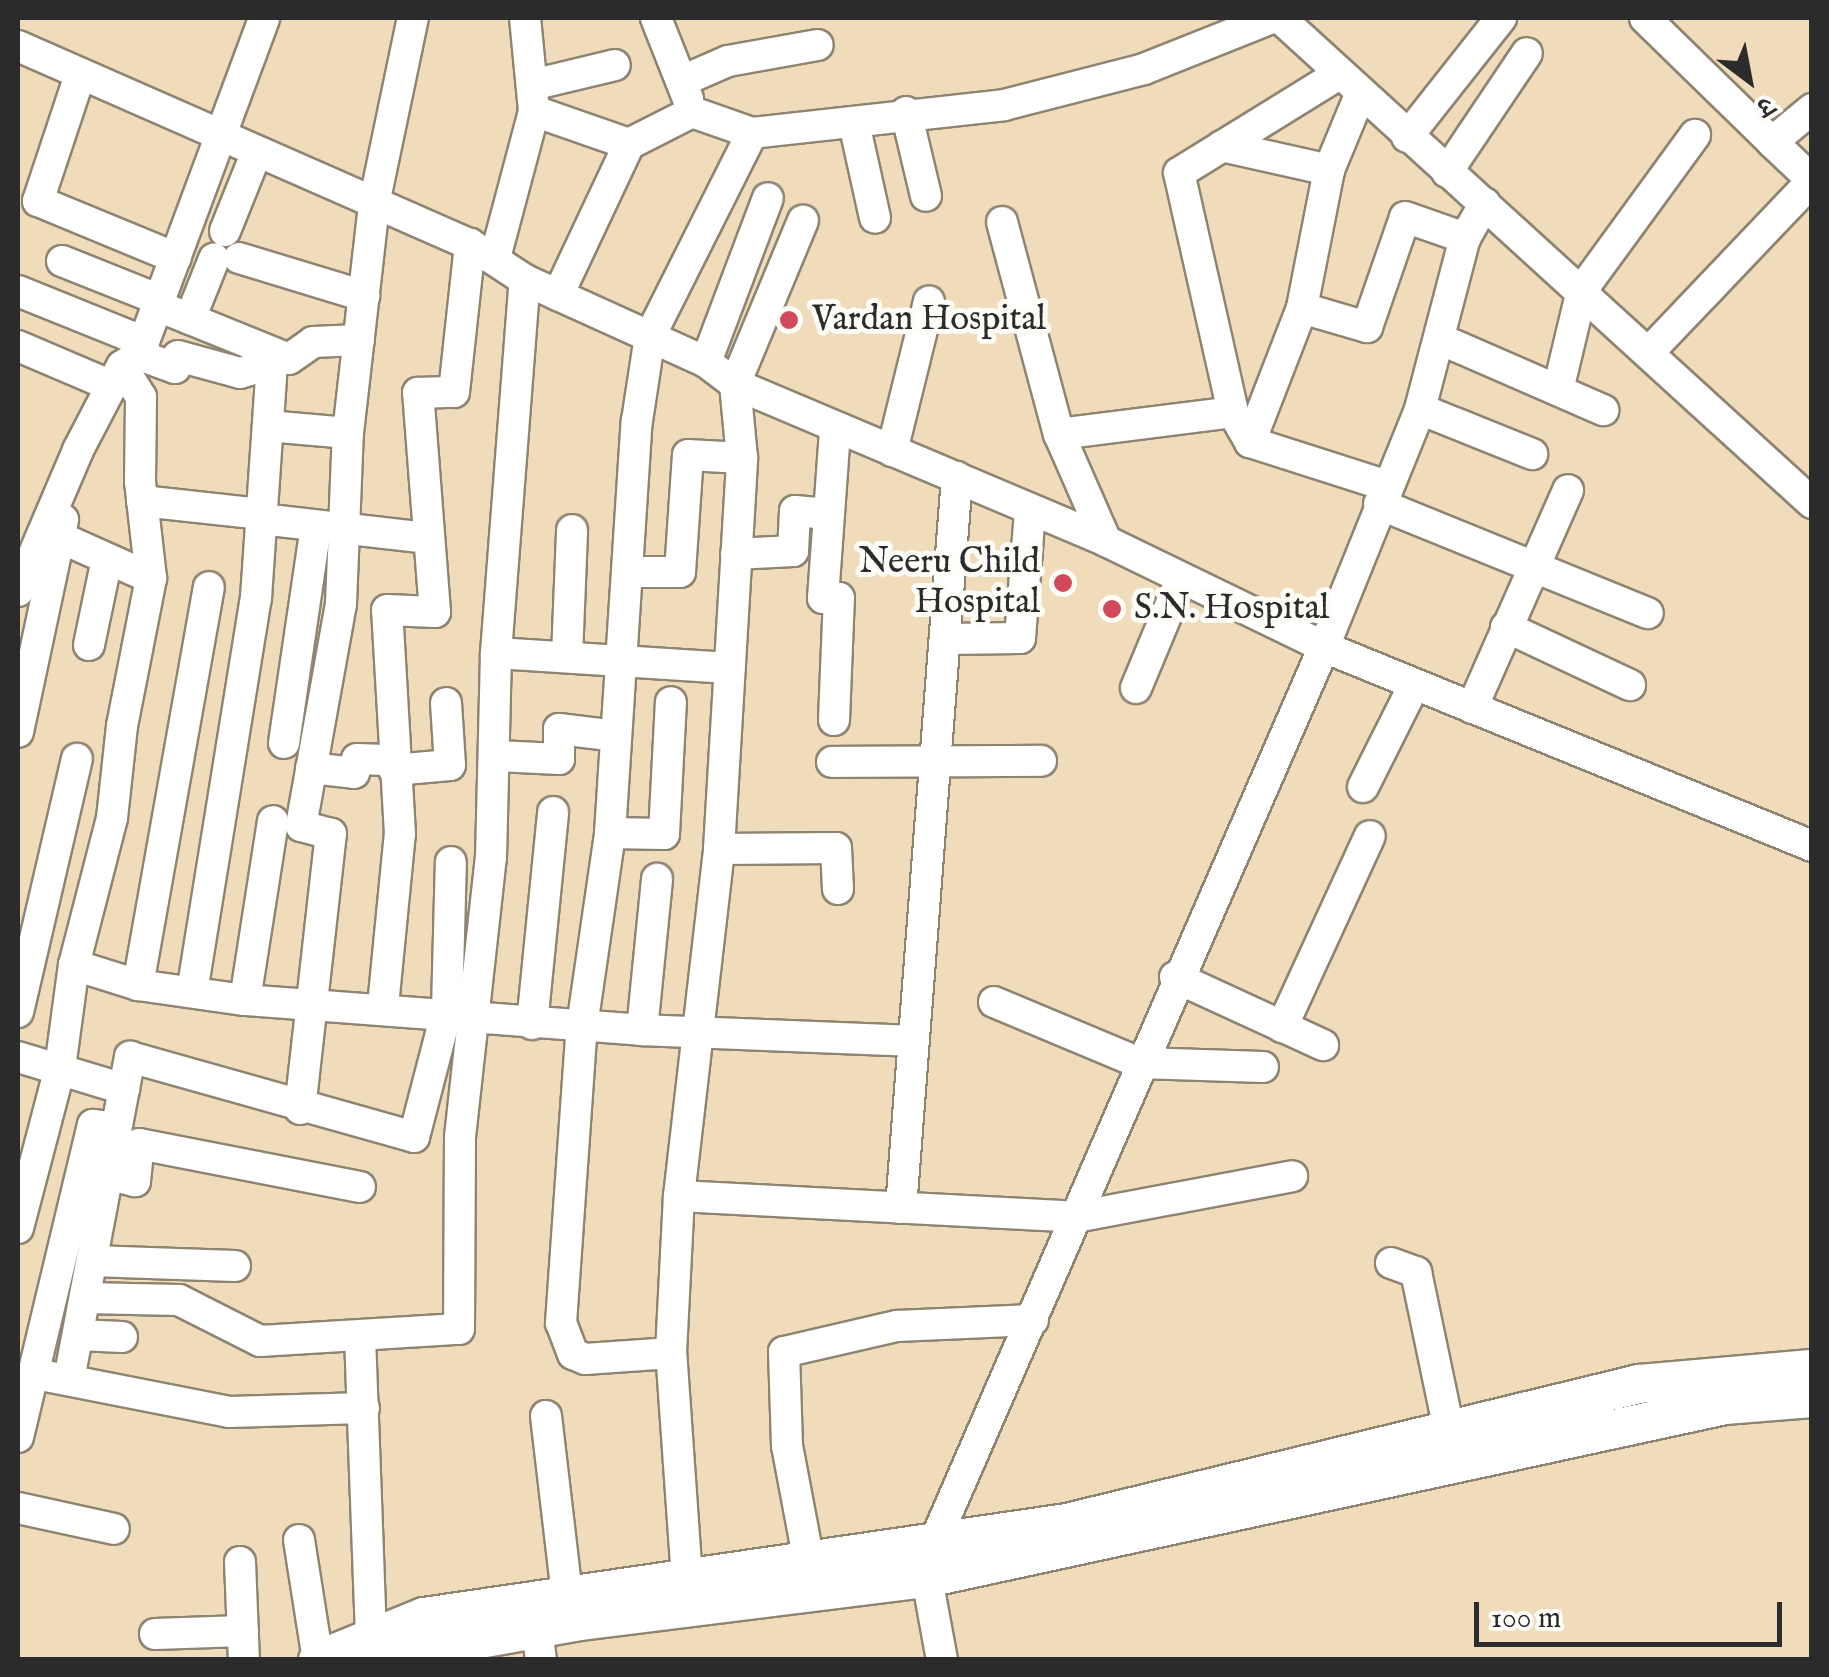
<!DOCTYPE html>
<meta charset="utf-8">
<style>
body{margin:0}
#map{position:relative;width:1829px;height:1677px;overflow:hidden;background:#f0dcba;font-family:"IM FELL English","Noto Serif Devanagari",serif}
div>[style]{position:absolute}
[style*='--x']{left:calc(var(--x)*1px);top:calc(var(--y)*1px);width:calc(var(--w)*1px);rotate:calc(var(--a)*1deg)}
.roads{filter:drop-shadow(2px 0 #8e8472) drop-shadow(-2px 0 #8e8472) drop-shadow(0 2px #8e8472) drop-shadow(0 -2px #8e8472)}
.minor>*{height:30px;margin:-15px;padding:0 15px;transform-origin:15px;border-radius:15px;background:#fff}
.major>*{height:38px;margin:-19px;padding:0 19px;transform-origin:19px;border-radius:19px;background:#fff}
.dots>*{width:28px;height:28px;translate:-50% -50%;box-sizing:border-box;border:5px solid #fdfcf7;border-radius:50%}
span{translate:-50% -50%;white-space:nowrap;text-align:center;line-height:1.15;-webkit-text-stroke:10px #fdfcf7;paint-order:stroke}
.poi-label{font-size:35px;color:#2b2b2b}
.left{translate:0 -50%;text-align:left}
.right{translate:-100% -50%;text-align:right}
.frame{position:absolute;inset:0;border:20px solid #2b2b2b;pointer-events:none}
.north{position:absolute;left:1699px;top:30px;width:100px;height:100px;-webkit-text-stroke:8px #fdfcf7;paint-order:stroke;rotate:148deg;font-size:28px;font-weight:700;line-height:40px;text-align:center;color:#2b2b2b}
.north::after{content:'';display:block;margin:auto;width:35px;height:45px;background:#2b2b2b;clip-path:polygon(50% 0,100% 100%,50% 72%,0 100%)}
.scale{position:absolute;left:1474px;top:1602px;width:308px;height:45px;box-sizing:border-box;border:5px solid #2b2b2b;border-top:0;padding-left:12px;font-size:30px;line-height:35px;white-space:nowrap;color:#2b2b2b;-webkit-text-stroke:8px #fdfcf7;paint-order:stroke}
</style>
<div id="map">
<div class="roads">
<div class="minor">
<i style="--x:656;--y:18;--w:87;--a:68.4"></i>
<i style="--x:1280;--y:18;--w:720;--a:42.35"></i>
<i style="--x:1645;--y:18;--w:177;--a:44.3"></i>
<i style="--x:18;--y:46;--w:493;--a:23.7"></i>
<i style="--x:470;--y:244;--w:66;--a:33.2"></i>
<i style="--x:525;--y:280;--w:199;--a:24.4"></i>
<i style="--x:706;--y:362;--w:36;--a:37"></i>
<i style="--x:735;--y:384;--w:403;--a:22.9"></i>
<i style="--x:1106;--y:541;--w:242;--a:25.9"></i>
<i style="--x:1324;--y:647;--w:527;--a:22.18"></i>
<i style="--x:80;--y:75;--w:133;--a:108.4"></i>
<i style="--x:38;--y:201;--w:149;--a:22.4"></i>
<i style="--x:682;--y:81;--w:50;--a:-23.5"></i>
<i style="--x:728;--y:61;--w:91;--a:-10.1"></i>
<i style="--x:532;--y:85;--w:85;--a:-13.5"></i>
<i style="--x:1360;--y:95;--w:81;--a:112.5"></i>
<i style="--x:1329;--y:170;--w:141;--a:101.1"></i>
<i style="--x:1302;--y:308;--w:144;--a:111.2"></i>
<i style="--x:1250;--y:442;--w:142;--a:17.7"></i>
<i style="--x:1812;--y:109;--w:52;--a:140.5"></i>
<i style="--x:1772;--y:142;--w:55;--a:43.5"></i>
<i style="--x:534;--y:111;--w:101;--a:19.2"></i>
<i style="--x:629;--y:144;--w:71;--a:-26.9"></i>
<i style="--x:692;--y:112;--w:64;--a:19.3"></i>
<i style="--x:752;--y:133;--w:254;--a:-6.3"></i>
<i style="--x:1004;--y:105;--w:145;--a:-14.4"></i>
<i style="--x:1144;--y:69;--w:138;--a:-21.7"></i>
<i style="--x:906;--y:112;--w:86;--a:76.6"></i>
<i style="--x:854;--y:123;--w:97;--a:77.5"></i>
<i style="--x:1407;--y:137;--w:152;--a:-51.7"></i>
<i style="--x:1222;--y:146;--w:110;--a:12.6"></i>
<i style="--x:1447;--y:172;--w:143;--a:-56.1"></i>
<i style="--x:1002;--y:222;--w:220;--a:75"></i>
<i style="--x:1059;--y:434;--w:117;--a:66.3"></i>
<i style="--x:225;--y:231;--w:83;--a:-68.1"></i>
<i style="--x:239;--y:258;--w:131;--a:16.9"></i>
<i style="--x:495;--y:258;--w:152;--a:-75.1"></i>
<i style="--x:534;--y:111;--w:93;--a:-95.5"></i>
<i style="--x:62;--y:261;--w:105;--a:21.7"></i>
<i style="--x:18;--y:291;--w:136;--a:22"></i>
<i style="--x:558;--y:295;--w:167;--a:-64.8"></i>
<i style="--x:158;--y:306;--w:141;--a:22"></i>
<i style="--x:289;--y:359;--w:29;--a:-35"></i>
<i style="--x:313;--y:342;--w:46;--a:-2.5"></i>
<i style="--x:1302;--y:308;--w:68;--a:16.3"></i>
<i style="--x:1367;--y:327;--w:116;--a:-70.9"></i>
<i style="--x:1405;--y:217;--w:64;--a:19.3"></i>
<i style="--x:190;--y:319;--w:65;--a:-68.2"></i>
<i style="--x:1442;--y:340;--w:176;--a:23.5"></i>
<i style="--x:18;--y:346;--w:102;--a:23.1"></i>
<i style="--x:1650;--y:351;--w:235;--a:-46.4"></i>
<i style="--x:139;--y:355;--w:38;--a:20"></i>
<i style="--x:175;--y:368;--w:12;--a:-76"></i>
<i style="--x:178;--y:356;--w:64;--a:15.3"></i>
<i style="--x:240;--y:373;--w:34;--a:-17"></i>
<i style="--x:272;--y:363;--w:235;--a:93.9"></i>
<i style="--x:256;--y:597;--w:399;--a:99.2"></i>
<i style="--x:706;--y:362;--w:175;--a:-69.3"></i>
<i style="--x:1558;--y:390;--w:103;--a:-76.5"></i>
<i style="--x:1582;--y:290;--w:192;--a:-53.9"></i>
<i style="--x:1420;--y:409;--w:121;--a:21.9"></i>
<i style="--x:268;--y:426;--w:80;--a:5"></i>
<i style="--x:1059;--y:434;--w:175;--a:-7.2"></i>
<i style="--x:1250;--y:442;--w:34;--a:-120"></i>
<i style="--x:1233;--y:412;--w:245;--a:-102.7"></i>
<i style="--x:1179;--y:173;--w:188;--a:-31.7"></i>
<i style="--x:892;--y:451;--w:154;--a:-76.1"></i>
<i style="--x:142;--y:501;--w:121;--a:6.2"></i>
<i style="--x:1379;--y:504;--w:290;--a:22.1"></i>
<i style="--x:261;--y:519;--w:169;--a:6.5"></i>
<i style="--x:59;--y:537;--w:101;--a:24"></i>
<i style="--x:736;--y:554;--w:57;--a:-3"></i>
<i style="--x:793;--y:551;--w:40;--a:-87.1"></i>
<i style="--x:795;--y:511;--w:34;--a:5"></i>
<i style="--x:627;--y:572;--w:53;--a:0"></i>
<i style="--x:680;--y:572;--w:117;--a:-86.1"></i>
<i style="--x:688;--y:455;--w:54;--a:3.2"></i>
<i style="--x:18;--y:591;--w:153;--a:-66.9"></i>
<i style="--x:78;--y:450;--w:95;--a:-62.4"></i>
<i style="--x:122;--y:366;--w:20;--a:-33"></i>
<i style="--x:139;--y:355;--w:359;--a:-69.6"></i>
<i style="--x:1506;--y:627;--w:137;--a:25.1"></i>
<i style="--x:946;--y:639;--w:74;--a:-0.8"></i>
<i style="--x:1020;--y:638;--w:128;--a:-85.5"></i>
<i style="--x:89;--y:645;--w:88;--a:-78.2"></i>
<i style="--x:496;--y:653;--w:234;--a:3.7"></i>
<i style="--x:567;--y:657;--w:127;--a:-87.7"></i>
<i style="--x:1136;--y:688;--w:117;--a:-67.4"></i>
<i style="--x:1472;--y:708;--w:238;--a:-66.2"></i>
<i style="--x:834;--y:720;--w:122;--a:-87.7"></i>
<i style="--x:839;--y:598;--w:16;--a:180"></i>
<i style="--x:823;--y:598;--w:169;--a:-85.9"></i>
<i style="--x:18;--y:732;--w:217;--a:-78"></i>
<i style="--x:284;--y:743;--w:218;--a:-81.6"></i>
<i style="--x:497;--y:756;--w:62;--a:2.8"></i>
<i style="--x:559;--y:759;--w:30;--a:-90"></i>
<i style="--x:559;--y:729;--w:57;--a:7"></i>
<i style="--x:832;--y:762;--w:209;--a:-0.3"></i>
<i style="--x:311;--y:768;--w:43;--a:6.6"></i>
<i style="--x:354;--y:773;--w:14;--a:-78"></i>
<i style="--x:357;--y:759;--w:36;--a:2"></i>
<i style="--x:394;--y:770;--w:56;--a:-5.1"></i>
<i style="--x:450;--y:765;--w:62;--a:-93.7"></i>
<i style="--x:1363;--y:787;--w:112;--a:-63.4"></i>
<i style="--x:610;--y:833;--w:54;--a:1.1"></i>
<i style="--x:664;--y:834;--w:132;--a:-87"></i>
<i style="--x:719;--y:849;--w:117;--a:-0.5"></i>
<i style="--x:836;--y:848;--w:41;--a:87.2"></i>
<i style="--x:74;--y:965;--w:67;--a:17.4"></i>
<i style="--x:138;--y:985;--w:108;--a:8"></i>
<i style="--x:245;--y:1000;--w:398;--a:4.3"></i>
<i style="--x:642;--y:1030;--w:152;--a:-84.3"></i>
<i style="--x:1175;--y:977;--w:163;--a:24.7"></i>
<i style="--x:138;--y:985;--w:404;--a:-79.9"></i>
<i style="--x:245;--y:1000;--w:181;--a:-81.1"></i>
<i style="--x:994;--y:1002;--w:158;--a:22.7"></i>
<i style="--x:1140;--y:1063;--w:123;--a:1.9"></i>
<i style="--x:383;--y:1006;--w:173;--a:-84.4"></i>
<i style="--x:400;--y:834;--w:224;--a:-93.3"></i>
<i style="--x:387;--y:610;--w:48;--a:2.4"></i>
<i style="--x:435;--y:612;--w:220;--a:-94.4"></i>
<i style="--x:418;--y:393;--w:36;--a:-2"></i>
<i style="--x:454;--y:392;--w:149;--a:-83.8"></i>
<i style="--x:18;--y:1012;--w:260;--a:-76.9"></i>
<i style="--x:532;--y:1024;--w:213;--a:-84.3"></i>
<i style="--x:1282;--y:1027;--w:210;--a:-65.3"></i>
<i style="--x:642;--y:1030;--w:271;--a:2.3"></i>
<i style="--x:18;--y:1057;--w:111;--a:16.8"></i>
<i style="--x:300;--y:1109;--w:277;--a:-83.6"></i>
<i style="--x:331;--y:834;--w:31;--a:-165"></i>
<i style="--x:301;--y:826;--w:226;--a:-79.8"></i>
<i style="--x:341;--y:604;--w:171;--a:-87.7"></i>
<i style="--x:348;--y:433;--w:230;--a:-83.5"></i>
<i style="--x:374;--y:204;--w:190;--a:-78.2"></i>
<i style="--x:108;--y:1174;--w:28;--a:15"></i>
<i style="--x:135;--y:1181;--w:37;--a:-84"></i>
<i style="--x:139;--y:1144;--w:225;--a:11"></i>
<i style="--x:679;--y:1196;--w:398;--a:3"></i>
<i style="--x:1076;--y:1217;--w:220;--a:-10.7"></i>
<i style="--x:901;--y:1208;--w:733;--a:-85.62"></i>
<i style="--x:18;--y:1228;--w:165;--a:-75.3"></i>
<i style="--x:60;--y:1068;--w:104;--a:-82.3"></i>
<i style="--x:74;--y:965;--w:152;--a:-75.5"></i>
<i style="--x:112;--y:818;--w:93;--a:-83.8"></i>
<i style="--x:122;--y:726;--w:151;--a:-78.9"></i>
<i style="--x:151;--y:578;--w:97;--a:-96.5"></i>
<i style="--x:140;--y:482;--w:85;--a:-89.3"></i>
<i style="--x:141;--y:397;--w:36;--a:-122"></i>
<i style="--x:92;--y:1261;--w:143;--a:2"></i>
<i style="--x:1391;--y:1263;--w:27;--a:20"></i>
<i style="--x:1416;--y:1272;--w:161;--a:78.2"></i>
<i style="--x:85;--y:1298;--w:94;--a:1.2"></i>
<i style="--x:179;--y:1300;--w:91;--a:26.8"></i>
<i style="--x:260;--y:1341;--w:199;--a:-3.5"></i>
<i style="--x:459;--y:1329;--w:192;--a:-89.7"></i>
<i style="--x:460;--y:1137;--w:281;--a:-83.7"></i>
<i style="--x:491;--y:858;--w:205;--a:-88.6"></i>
<i style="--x:496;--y:653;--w:374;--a:-85.6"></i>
<i style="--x:78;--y:1335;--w:44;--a:2.6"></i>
<i style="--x:360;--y:1336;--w:299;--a:87.9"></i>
<i style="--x:671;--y:1353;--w:86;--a:176"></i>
<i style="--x:585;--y:1359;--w:13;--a:-157"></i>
<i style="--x:573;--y:1354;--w:33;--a:-111"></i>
<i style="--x:561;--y:1323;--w:298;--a:-86"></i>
<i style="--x:582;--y:1026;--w:195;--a:-81.7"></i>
<i style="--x:610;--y:833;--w:413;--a:-86.3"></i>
<i style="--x:637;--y:421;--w:86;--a:-81.3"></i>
<i style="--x:650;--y:336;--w:227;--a:-63.3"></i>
<i style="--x:71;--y:1369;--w:318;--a:-79.3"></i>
<i style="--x:130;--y:1057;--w:295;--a:15.7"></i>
<i style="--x:414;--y:1137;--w:131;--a:-75.4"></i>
<i style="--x:447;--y:1010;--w:148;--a:-88.5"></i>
<i style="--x:46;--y:1376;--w:187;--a:11.1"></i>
<i style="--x:229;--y:1412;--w:135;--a:-1.7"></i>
<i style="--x:546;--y:1416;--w:181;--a:83.3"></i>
<i style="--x:18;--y:1437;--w:321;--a:-76.5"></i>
<i style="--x:93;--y:1125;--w:23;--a:7"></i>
<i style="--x:18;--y:1508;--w:98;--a:12.3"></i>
<i style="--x:299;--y:1540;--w:121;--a:81"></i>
<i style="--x:240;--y:1562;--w:98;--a:87.7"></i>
<i style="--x:809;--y:1562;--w:118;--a:-100.7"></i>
<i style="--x:787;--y:1446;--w:94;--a:-91.8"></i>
<i style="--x:784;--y:1352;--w:116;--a:-13"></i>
<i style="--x:897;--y:1326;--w:136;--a:-2.5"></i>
<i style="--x:687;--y:1579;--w:227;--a:-94"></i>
<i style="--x:671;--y:1353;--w:157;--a:-87.1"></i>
<i style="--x:679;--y:1196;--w:349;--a:-83.4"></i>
<i style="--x:719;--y:849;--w:392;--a:-86.6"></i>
<i style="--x:742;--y:458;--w:74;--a:-95.4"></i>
<i style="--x:735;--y:384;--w:177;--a:-67.4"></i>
<i style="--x:537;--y:1628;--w:32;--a:83"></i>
<i style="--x:155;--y:1634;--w:88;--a:-2"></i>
<i style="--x:942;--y:1660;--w:83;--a:-100.4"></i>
<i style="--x:927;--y:1578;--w:36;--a:-79"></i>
<i style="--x:934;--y:1543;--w:977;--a:-66.48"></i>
<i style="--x:1324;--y:647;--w:257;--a:-68"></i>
<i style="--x:1420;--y:409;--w:177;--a:-75.3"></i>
<i style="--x:1465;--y:238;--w:40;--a:-60.3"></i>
</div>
<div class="major">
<i style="--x:374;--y:1658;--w:209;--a:-10.2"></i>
<i style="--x:580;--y:1621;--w:350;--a:-7.1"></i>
<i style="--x:927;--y:1578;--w:817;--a:-12.23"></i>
<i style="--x:1725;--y:1405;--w:87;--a:-4.6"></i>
<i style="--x:318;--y:1660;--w:114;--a:-22.1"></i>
<i style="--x:424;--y:1617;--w:650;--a:-8.32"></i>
<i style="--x:1067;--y:1523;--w:589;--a:-13.66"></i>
<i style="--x:1639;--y:1384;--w:174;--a:-5"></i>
</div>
</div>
<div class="dots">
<i style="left:789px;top:320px;background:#d1495b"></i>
<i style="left:1063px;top:583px;background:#d1495b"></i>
<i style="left:1112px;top:609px;background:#d1495b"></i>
</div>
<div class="poi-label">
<span class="left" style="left:812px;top:320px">Vardan Hospital</span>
<span class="right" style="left:1040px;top:583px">Neeru Child<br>Hospital</span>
<span class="left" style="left:1134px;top:609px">S.N. Hospital</span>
</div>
<div class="frame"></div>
<div class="north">उ</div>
<div class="scale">100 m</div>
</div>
